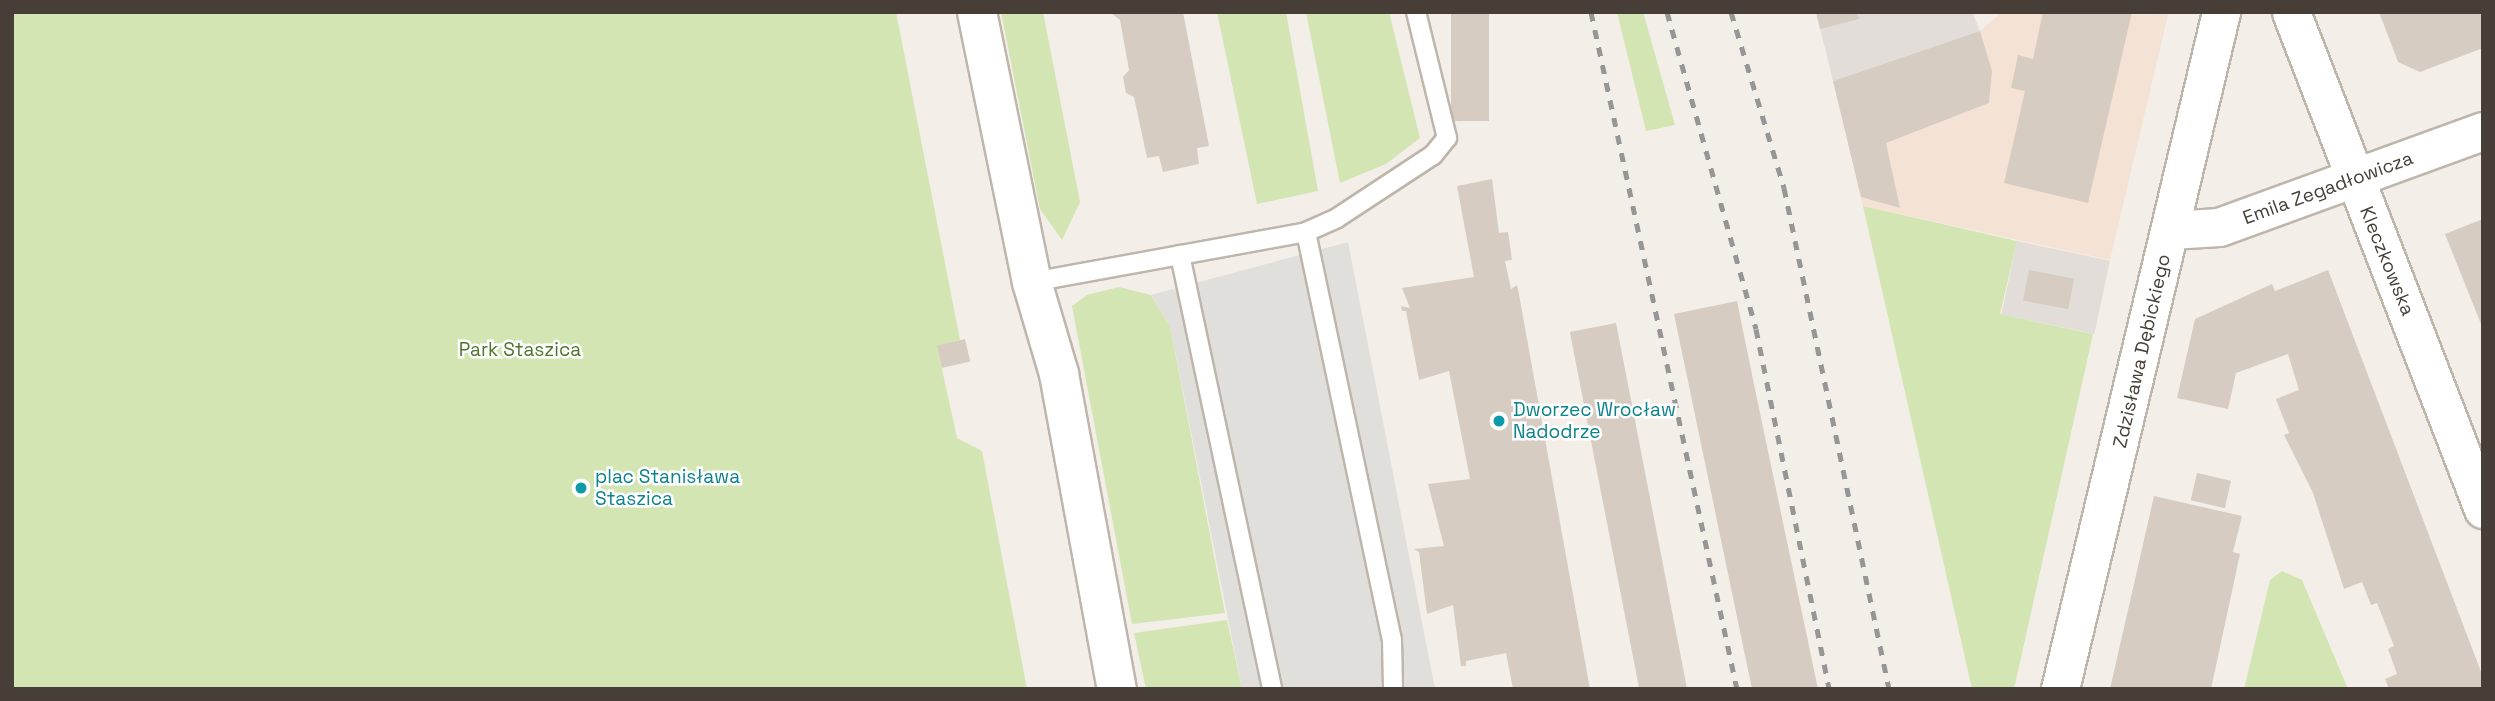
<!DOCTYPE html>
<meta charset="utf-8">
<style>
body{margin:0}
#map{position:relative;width:2495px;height:701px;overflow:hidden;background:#f3eee8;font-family:"Space Grotesk",sans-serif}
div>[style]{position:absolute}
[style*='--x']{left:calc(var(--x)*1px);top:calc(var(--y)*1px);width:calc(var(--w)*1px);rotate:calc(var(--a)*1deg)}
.commercial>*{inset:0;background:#f4e3d4}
.industrial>*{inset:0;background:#e2ddd9;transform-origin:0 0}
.green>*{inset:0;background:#d3e5b2}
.parking>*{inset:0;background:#e1dfdc}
.building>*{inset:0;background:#d7ccc1;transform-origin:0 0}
.roads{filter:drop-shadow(2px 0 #beb5ab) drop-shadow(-2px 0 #beb5ab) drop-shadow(0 2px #beb5ab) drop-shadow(0 -2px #beb5ab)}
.service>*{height:18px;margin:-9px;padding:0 9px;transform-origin:9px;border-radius:9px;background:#fff}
.minor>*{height:37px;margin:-18.5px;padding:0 18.5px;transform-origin:18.5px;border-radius:18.5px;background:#fff}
.tertiary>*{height:38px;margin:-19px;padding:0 19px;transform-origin:19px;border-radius:19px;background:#fff}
.rail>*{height:5px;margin-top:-2.5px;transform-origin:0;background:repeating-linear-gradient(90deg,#969696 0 9px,transparent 0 18px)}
.dots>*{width:19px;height:19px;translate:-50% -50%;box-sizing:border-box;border:4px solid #fff;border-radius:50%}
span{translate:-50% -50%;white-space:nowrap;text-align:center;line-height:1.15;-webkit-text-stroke:5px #fff;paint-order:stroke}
.street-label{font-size:19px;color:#463e37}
.park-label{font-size:19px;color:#4f742d}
.culture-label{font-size:19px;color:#0d838f}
.left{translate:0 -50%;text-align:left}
.frame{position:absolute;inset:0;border:14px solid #463e37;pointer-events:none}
</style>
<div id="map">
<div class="commercial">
<i style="clip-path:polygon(2002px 12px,2168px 15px,2110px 260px,1863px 206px,1833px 81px,1980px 31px)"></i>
</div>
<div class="industrial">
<i style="clip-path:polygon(1816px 12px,1972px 12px,1980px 31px,1833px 81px)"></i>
<i style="left:2017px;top:241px;width:95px;height:75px;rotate:12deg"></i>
</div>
<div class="green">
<i style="clip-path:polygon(12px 12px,896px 12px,960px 340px,937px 346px,957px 438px,982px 451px,1027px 689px,12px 689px)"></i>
<i style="clip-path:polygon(1001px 12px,1043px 12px,1080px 202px,1062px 240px,1040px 209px)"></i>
<i style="clip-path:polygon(1217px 12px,1286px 12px,1318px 191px,1257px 204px)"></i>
<i style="clip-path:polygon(1306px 12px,1389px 12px,1420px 138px,1386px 164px,1340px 183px)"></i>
<i style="clip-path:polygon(1617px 12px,1643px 12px,1675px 125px,1646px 131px)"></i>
<i style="clip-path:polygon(1863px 206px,2017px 241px,2000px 314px,2093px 334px,2014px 689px,1972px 689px)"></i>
<i style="clip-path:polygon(1119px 287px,1151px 295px,1170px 326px,1225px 613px,1132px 624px,1072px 306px,1087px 295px)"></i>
<i style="clip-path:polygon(2282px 571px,2302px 580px,2348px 689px,2244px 689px,2270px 580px)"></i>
<i style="clip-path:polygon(1227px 620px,1242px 689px,1146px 689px,1134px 633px)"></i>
</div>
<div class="parking">
<i style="clip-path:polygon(1348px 242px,1435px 689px,1242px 689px,1170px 326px,1151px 295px)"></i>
</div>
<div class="building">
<i style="clip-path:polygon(1110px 12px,1183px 12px,1209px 146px,1197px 148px,1199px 164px,1163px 172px,1159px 156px,1147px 158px,1134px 97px,1126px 93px,1123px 77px,1129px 70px,1120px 20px)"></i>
<i style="left:1451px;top:12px;width:38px;height:109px"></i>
<i style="clip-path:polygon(1816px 12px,1857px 12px,1859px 19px,1820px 29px)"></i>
<i style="clip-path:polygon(2043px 12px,2132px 12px,2088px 203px,2004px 183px,2025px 91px,2011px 88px,2018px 55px,2033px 59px)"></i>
<i style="clip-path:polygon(2379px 12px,2483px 12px,2483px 48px,2420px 72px,2398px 62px)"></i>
<i style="clip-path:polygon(1980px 31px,1992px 71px,1989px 103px,1886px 143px,1900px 208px,1861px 197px,1833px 81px)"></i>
<i style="clip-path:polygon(1492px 179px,1499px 233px,1508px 232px,1512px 260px,1505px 261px,1511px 289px,1517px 285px,1518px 289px,1590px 689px,1513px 689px,1506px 653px,1466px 661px,1466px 666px,1461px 666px,1453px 605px,1427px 614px,1419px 552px,1414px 549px,1444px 546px,1428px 484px,1470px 479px,1449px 371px,1419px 380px,1406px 311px,1402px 311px,1401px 306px,1410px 308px,1402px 288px,1474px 277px,1457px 186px)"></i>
<i style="clip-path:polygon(2483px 219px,2483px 329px,2445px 234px)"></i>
<i style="left:2029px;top:270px;width:46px;height:31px;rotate:11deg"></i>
<i style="clip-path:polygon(2328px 270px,2483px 677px,2483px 689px,2389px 689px,2385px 679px,2397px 674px,2388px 649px,2394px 646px,2377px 603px,2371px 605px,2362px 582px,2344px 589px,2313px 493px,2284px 435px,2289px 433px,2276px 399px,2299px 390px,2288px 354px,2236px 373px,2228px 409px,2177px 398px,2195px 319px,2272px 284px,2275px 291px)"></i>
<i style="clip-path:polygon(1737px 301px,1756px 394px,1818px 689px,1752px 689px,1674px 314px)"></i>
<i style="left:1616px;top:323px;width:373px;height:47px;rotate:79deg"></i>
<i style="left:965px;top:339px;width:23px;height:29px;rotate:77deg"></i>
<i style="left:2197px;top:473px;width:35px;height:28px;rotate:13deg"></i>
<i style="clip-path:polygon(2154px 496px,2242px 516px,2233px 552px,2240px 554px,2211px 689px,2110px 689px)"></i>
</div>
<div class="roads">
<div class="service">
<i style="--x:1306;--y:232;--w:34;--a:-24"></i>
<i style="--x:1337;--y:218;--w:115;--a:-33.3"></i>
<i style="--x:1433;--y:155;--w:22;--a:-51"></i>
<i style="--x:1447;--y:138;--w:130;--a:-103.8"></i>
<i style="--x:1180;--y:255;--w:444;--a:78"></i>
<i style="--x:1032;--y:282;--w:279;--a:-10.3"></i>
<i style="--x:1306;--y:232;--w:417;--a:78.1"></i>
<i style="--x:1392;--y:640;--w:49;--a:88.8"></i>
</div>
<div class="minor">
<i style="--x:2291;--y:12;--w:533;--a:68.88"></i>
<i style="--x:2171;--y:230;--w:48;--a:-3.6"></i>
<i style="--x:2219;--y:227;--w:281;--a:-20"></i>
<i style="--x:2060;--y:689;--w:696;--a:-76.62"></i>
</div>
<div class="tertiary">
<i style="--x:977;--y:12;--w:276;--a:78.5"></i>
<i style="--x:1032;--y:282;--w:96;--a:73.6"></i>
<i style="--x:1059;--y:374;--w:320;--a:79.6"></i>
</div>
</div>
<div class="rail">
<i style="--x:1591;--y:12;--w:693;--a:77.83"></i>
<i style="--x:1667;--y:12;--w:329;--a:74.3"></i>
<i style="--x:1756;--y:329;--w:367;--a:78.5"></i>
<i style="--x:1731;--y:12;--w:184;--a:73.2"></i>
<i style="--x:1784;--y:188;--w:512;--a:78.16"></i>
</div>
<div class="dots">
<i style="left:1499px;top:421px;background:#0f9aa8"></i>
<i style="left:581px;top:488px;background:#0f9aa8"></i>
</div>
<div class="street-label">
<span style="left:2328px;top:188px;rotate:-20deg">Emila Zegadłowicza</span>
<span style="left:2387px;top:261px;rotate:68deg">Kleczkowska</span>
<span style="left:2142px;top:351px;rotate:-77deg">Zdzisława Dębickiego</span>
</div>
<div class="park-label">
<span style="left:520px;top:350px">Park Staszica</span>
</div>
<div class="culture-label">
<span class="left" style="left:1513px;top:421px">Dworzec Wrocław<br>Nadodrze</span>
<span class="left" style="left:595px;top:488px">plac Stanisława<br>Staszica</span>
</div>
<div class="frame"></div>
</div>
